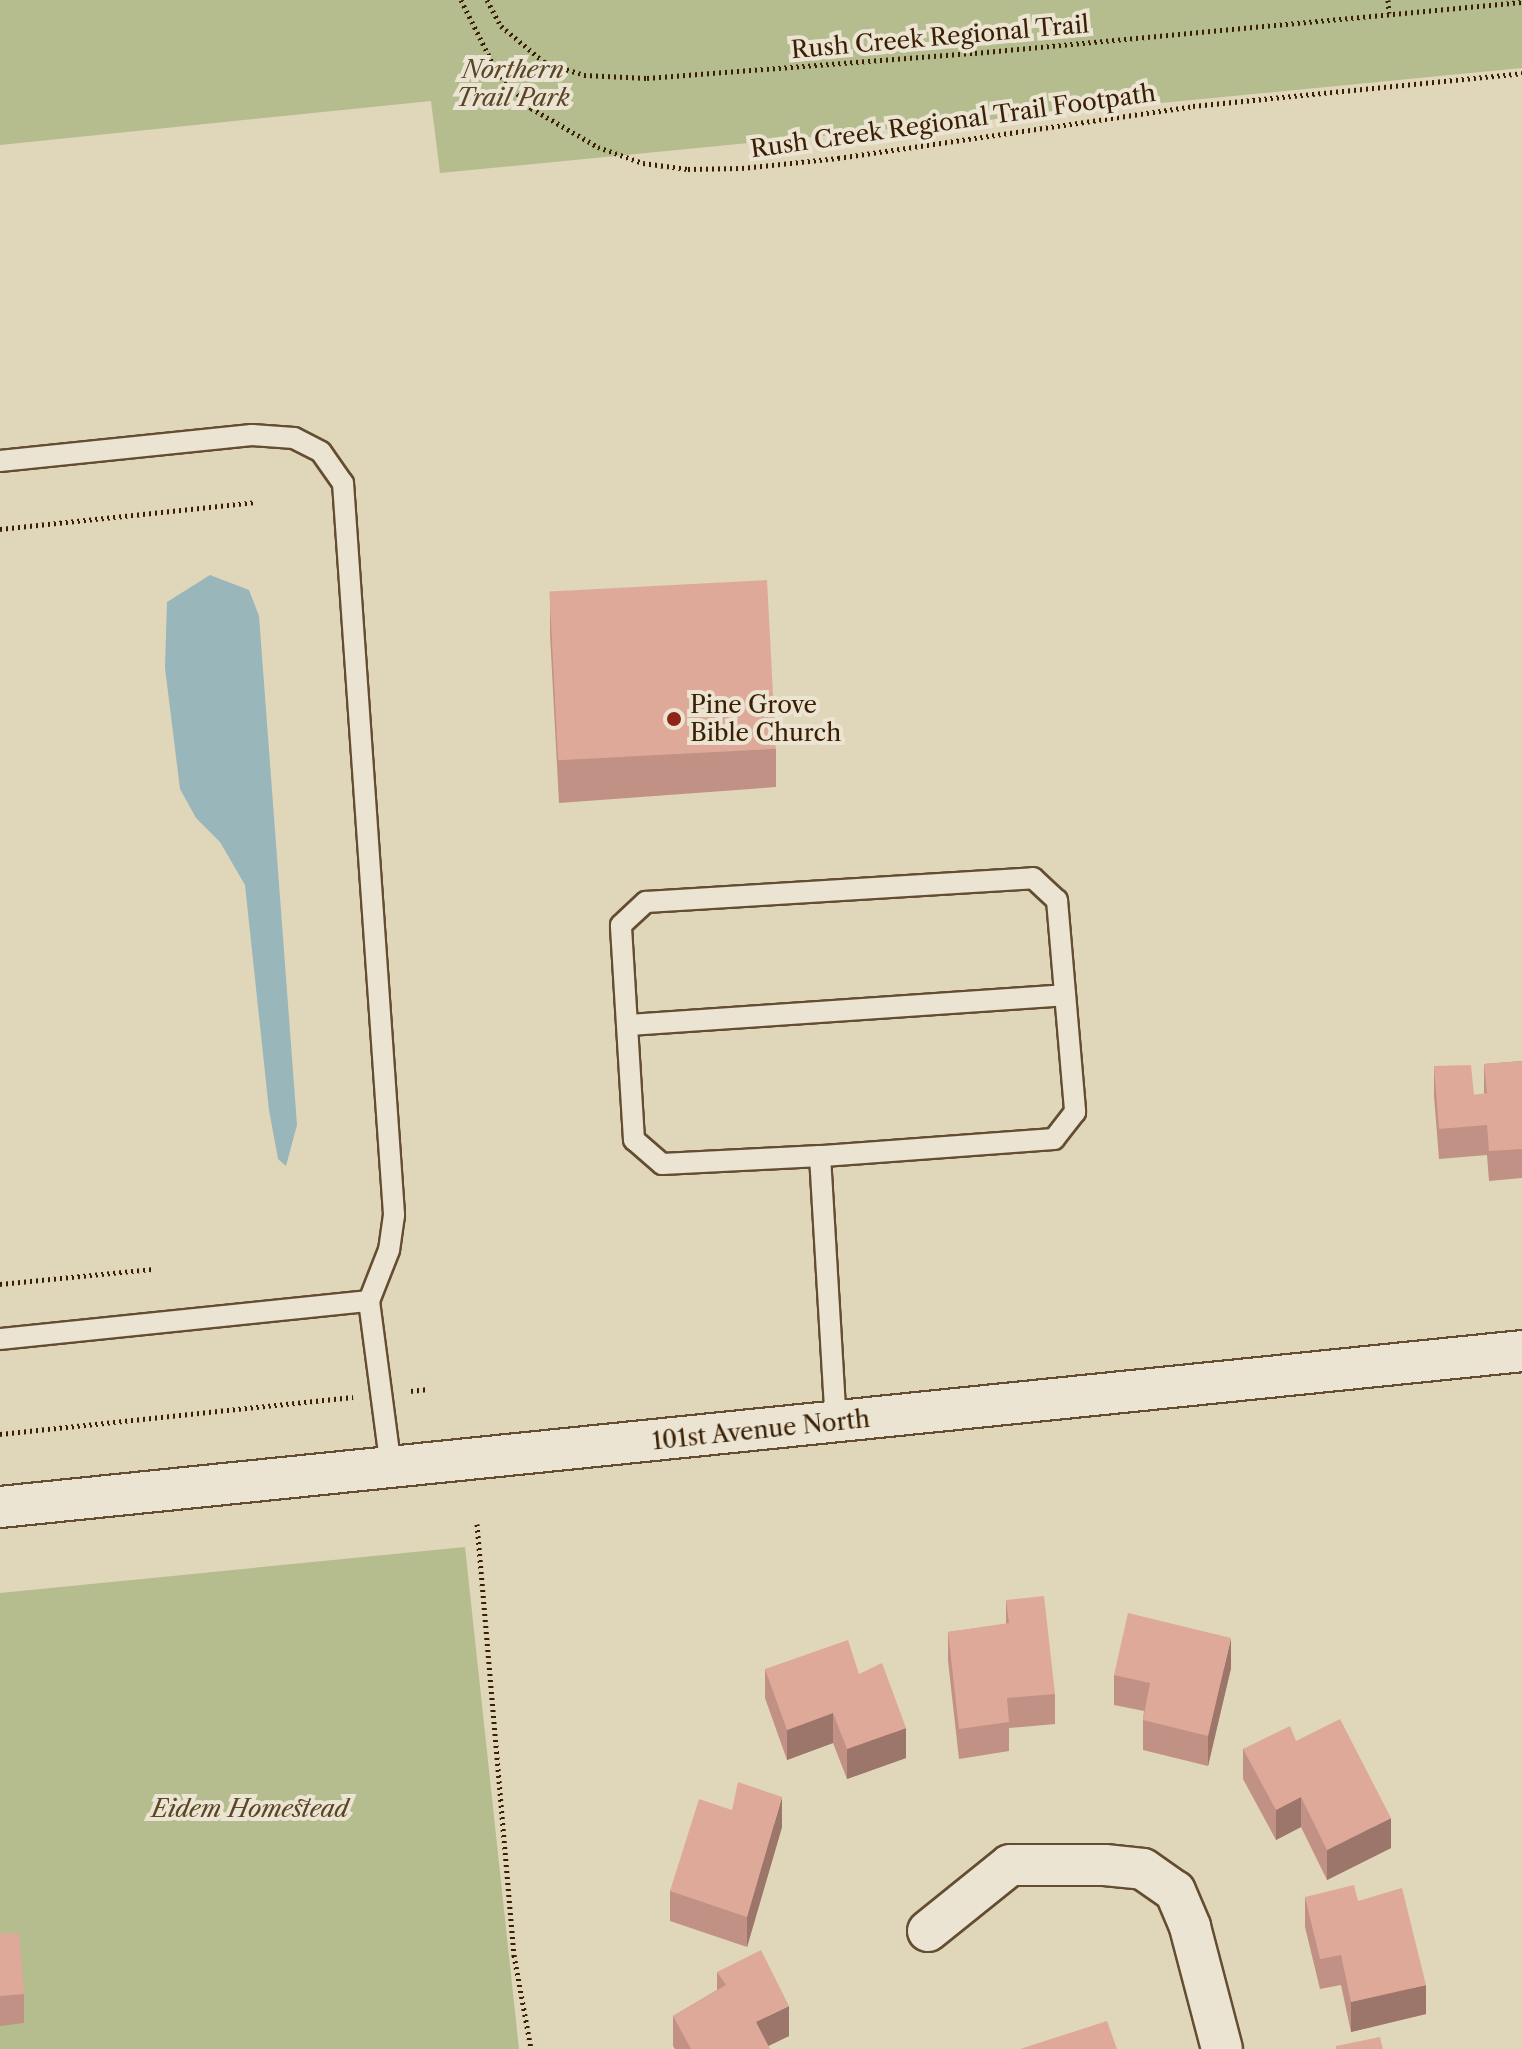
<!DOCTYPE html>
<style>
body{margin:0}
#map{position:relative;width:1522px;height:2049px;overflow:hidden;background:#e0d6ba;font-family:"Libre Caslon Text",serif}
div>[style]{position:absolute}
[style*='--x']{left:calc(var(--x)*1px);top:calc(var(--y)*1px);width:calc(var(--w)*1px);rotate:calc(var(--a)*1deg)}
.green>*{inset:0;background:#b5bd8e}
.water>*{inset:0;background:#99b6ba}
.path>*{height:5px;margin-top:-2.5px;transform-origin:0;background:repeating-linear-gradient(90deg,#3b1f02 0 2px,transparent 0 6px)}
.roads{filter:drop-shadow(2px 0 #644d30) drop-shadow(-2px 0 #644d30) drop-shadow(0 2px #644d30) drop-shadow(0 -2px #644d30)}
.lane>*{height:20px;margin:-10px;padding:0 10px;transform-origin:10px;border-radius:10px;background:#ebe4d2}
.street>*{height:40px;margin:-20px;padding:0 20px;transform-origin:20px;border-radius:20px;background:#ebe4d2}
.wall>*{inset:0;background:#c09184}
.shaded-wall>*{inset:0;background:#9c766b}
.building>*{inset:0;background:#dfa999;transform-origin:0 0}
.dots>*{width:22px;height:22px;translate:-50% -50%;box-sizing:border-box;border:4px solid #ebe4d2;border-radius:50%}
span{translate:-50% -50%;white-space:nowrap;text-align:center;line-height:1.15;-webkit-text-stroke:8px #ebe4d2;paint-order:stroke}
.street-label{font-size:24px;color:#3b1f02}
.park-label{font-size:24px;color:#5a4625;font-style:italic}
.poi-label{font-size:24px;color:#3b1f02}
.left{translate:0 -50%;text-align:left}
</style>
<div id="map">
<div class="green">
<i style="clip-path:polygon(0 0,1522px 0,1522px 68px,440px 173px,431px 101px,0 145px)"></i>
<i style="clip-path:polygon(465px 1547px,519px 2049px,0 2049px,0 1593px)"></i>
</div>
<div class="water">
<i style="clip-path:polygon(210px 575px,249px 590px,259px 616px,297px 1125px,286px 1166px,278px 1159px,269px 1110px,245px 885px,220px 842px,196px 818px,180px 789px,165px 668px,167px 602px)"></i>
</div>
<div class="path">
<i style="--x:461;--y:0;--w:80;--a:63.4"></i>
<i style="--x:497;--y:72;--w:50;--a:46.6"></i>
<i style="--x:531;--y:108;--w:78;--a:30.2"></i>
<i style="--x:598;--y:147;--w:48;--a:19.6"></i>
<i style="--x:643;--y:163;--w:45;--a:7.6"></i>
<i style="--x:688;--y:169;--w:54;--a:-1.1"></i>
<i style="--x:742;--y:168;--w:97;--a:-5.9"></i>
<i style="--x:838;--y:158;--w:359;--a:-8.3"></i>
<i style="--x:1193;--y:106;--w:331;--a:-5.7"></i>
<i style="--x:487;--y:0;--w:30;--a:62"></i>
<i style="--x:501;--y:26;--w:56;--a:39.9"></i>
<i style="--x:544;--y:62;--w:42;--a:18"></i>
<i style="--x:584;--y:75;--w:63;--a:2.7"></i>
<i style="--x:647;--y:78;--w:329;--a:-4.4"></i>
<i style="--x:975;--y:53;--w:549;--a:-5.33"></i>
<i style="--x:1388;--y:0;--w:13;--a:86"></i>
<i style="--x:0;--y:529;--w:257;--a:-6"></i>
<i style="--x:0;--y:1284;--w:155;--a:-5.6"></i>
<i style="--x:411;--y:1391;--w:17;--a:-7"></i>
<i style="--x:0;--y:1434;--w:355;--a:-6"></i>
<i style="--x:477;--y:1524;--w:433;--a:85.1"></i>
<i style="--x:514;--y:1955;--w:96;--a:79.7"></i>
</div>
<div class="roads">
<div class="lane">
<i style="--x:0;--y:461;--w:253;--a:-5.9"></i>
<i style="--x:252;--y:435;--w:42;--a:4.1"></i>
<i style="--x:294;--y:438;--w:30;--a:27"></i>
<i style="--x:321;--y:452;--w:38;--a:55"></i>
<i style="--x:343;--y:483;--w:734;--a:86.01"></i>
<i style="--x:394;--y:1215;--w:35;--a:98"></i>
<i style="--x:389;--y:1250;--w:55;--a:111.4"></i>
<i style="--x:369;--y:1301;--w:168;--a:82.5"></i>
<i style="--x:628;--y:1025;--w:438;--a:-3.9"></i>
<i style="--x:820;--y:1156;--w:158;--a:177.1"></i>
<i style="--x:662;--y:1164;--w:37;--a:-139"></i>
<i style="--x:634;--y:1140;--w:215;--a:-93.5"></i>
<i style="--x:621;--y:925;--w:34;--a:-43"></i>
<i style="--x:646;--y:902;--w:388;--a:-3.5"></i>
<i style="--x:1033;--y:878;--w:33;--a:43"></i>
<i style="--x:1057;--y:900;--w:213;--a:85.1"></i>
<i style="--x:1075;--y:1112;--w:34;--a:128"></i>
<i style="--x:1054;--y:1139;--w:235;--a:175.8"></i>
<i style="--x:820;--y:1156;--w:267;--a:86.6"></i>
<i style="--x:0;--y:1339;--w:371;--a:-5.9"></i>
</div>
<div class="street">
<i style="--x:0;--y:1507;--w:1530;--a:-5.85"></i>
<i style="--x:928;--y:1931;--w:105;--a:-38.8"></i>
<i style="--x:1010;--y:1865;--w:95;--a:0"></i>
<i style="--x:1105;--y:1865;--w:38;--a:6"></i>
<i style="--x:1143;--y:1869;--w:39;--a:35"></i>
<i style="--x:1175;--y:1891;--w:39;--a:67"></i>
<i style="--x:1190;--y:1927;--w:126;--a:75.3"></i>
</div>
</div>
<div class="wall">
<i style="clip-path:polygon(550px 596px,776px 749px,776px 787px,559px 803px,550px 634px)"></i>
<i style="clip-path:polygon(1522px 1061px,1522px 1178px,1489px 1181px,1487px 1155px,1439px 1159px,1434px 1096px,1434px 1066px,1474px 1095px,1484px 1094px,1484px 1064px)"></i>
<i style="clip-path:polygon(1006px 1600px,1055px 1694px,1055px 1724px,1009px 1728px,1009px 1751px,959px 1759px,948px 1661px,948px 1632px,1006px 1624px)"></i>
<i style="clip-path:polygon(1231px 1668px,1208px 1766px,1143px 1750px,1143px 1720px,1144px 1711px,1114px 1705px,1114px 1675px)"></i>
<i style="clip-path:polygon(765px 1669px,859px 1674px,906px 1758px,847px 1779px,833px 1743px,787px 1760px,765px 1698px)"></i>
<i style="clip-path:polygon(1296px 1741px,1391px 1848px,1327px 1880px,1301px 1827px,1276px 1840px,1243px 1779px,1243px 1749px)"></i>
<i style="clip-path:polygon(732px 1810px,782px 1827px,747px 1947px,670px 1921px,670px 1891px)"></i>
<i style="clip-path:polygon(1305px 1897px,1358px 1901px,1426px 2014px,1351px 2032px,1341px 1985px,1320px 1989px,1305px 1927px)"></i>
<i style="clip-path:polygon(0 1934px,24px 1994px,24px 2023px,0 2026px)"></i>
<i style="clip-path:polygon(717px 1972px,789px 2036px,768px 2046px,770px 2049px,675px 2049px,673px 2046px,673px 2016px,717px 1990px)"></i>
</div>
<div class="shaded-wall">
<i style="clip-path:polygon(1231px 1638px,1231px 1668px,1208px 1766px,1208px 1736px)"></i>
<i style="clip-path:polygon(833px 1713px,833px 1743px,787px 1760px,787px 1730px)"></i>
<i style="clip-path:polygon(906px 1728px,906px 1758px,847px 1779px,847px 1749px)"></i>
<i style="clip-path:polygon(782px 1797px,782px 1827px,747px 1947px,747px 1917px)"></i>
<i style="clip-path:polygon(1301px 1797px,1301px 1827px,1276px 1840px,1276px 1810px)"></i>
<i style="clip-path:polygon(1391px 1818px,1391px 1848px,1327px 1880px,1327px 1850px)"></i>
<i style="clip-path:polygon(1426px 1985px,1426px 2014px,1351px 2032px,1351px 2002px)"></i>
<i style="clip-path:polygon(789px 2006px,789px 2036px,762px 2049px,756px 2022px)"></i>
</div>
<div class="building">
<i style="left:767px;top:580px;width:169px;height:218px;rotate:87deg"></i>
<i style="clip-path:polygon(1522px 1061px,1522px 1149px,1489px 1151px,1487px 1125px,1439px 1129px,1434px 1066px,1471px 1065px,1474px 1095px,1487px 1093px,1484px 1064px)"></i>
<i style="clip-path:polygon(1044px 1596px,1055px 1694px,1007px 1698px,1009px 1722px,959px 1729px,948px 1632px,1009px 1623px,1006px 1600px)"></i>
<i style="clip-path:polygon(1128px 1613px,1231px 1638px,1208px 1736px,1143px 1720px,1150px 1683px,1114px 1675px)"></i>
<i style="clip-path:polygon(848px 1640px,859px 1674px,882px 1663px,906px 1728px,847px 1749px,833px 1713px,787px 1730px,765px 1669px)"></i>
<i style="clip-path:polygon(1340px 1719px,1391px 1818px,1327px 1850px,1301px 1797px,1276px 1810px,1243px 1749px,1290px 1726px,1296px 1741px)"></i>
<i style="clip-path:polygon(738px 1782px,782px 1797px,747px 1917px,670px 1891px,699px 1799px,732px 1810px)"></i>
<i style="clip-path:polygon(1354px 1885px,1358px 1901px,1402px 1888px,1426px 1985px,1351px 2002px,1341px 1955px,1320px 1959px,1305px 1897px)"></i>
<i style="clip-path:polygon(19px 1933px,24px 1994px,0 1996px,0 1934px)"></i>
<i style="clip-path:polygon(761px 1950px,789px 2006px,756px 2022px,770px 2049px,691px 2049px,673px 2016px,726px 1985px,717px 1972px)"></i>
<i style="clip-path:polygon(1107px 2021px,1117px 2049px,1020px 2049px)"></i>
<i style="clip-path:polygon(1380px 2037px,1383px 2049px,1336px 2049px,1336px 2046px)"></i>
</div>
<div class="dots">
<i style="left:674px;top:719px;background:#8f2418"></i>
</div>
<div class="street-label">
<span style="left:940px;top:37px;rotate:-5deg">Rush Creek Regional Trail</span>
<span style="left:953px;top:121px;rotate:-8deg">Rush Creek Regional Trail Footpath</span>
<span style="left:761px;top:1430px;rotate:-6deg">101st Avenue North</span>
</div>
<div class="park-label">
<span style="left:513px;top:84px">Northern<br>Trail Park</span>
<span style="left:250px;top:1809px">Eidem Homestead</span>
</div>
<div class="poi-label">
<span class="left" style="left:690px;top:719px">Pine Grove<br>Bible Church</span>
</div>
</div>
